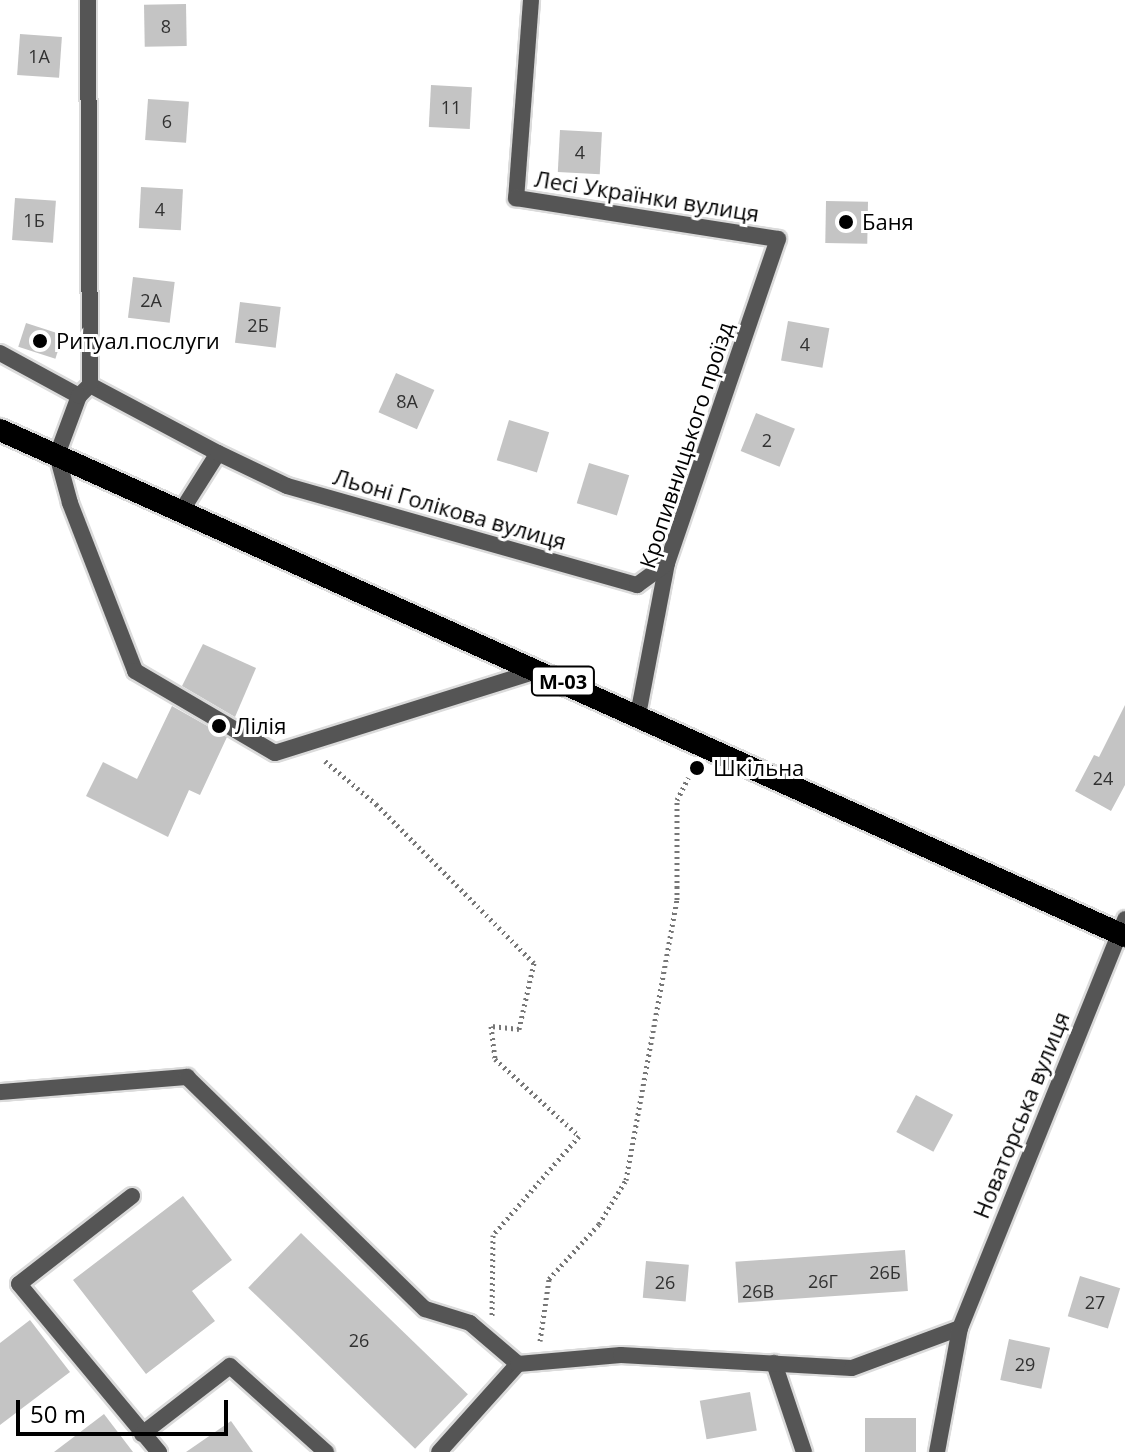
<!DOCTYPE html>
<meta charset="utf-8">
<style>
body{margin:0}
#map{position:relative;width:1125px;height:1452px;overflow:hidden;background:#fff;font-family:"Open Sans",sans-serif}
div>[style]{position:absolute}
[style*='--x']{left:calc(var(--x)*1px);top:calc(var(--y)*1px);width:calc(var(--w)*1px);rotate:calc(var(--a)*1deg)}
.building>*{inset:0;background:#c4c4c4;transform-origin:0 0}
.path>*{height:5px;margin-top:-2.5px;transform-origin:0;background:repeating-linear-gradient(90deg,#777 0 2px,transparent 0 6px)}
.roads{filter:drop-shadow(2px 0 #dbdbdb) drop-shadow(-2px 0 #dbdbdb) drop-shadow(0 2px #dbdbdb) drop-shadow(0 -2px #dbdbdb)}
.service>*{height:16px;margin:-8px;padding:0 8px;transform-origin:8px;border-radius:8px;background:#555}
.minor>*{height:16px;margin:-8px;padding:0 8px;transform-origin:8px;border-radius:8px;background:#555}
.trunk>*{height:22px;margin:-11px;padding:0 11px;transform-origin:11px;border-radius:11px;background:#000}
.dots>*{width:22px;height:22px;translate:-50% -50%;box-sizing:border-box;border:4px solid #fff;border-radius:50%}
span{translate:-50% -50%;white-space:nowrap;text-align:center;line-height:1.15;-webkit-text-stroke:6px #fff;paint-order:stroke}
.number-label{font-size:18px;color:#313131}
.number-label span{-webkit-text-stroke-width:0}
.shield-label span{padding:2px 6px;background:#fff;border:2px solid;border-radius:6px;-webkit-text-stroke-width:0}
.shield-label{font-size:20px;color:#000;font-weight:700}
.street-label{font-size:22px;color:#000}
.poi-label{font-size:22px;color:#000}
.left{translate:0 -50%;text-align:left}
.scale{position:absolute;left:16px;top:1400px;width:212px;height:36px;box-sizing:border-box;border:4px solid #000;border-top:0;padding-left:10px;font-size:24px;line-height:28px;white-space:nowrap;color:#000;-webkit-text-stroke:6px #fff;paint-order:stroke}
</style>
<div id="map">
<div class="building">
<i style="left:186px;top:4px;width:42px;height:42px;rotate:89deg"></i>
<i style="left:20px;top:34px;width:42px;height:41px;rotate:4deg"></i>
<i style="left:431px;top:85px;width:41px;height:42px;rotate:3deg"></i>
<i style="left:148px;top:99px;width:41px;height:41px;rotate:4deg"></i>
<i style="left:560px;top:130px;width:42px;height:42px;rotate:3deg"></i>
<i style="left:141px;top:187px;width:42px;height:41px;rotate:3deg"></i>
<i style="left:15px;top:198px;width:41px;height:42px;rotate:4deg"></i>
<i style="left:826px;top:201px;width:42px;height:42px;rotate:1deg"></i>
<i style="left:133px;top:277px;width:42px;height:41px;rotate:7deg"></i>
<i style="left:240px;top:302px;width:41px;height:41px;rotate:7deg"></i>
<i style="left:788px;top:321px;width:42px;height:40px;rotate:10deg"></i>
<i style="left:26px;top:323px;width:39px;height:25px;rotate:18deg"></i>
<i style="left:396px;top:373px;width:42px;height:43px;rotate:24deg"></i>
<i style="left:756px;top:413px;width:42px;height:41px;rotate:22deg"></i>
<i style="left:509px;top:420px;width:42px;height:42px;rotate:17deg"></i>
<i style="left:589px;top:463px;width:42px;height:42px;rotate:17deg"></i>
<i style="clip-path:polygon(203px 644px,256px 668px,235px 717px,182px 686px)"></i>
<i style="clip-path:polygon(1125px 705px,1125px 785px,1111px 811px,1075px 791px,1094px 755px,1099px 757px)"></i>
<i style="clip-path:polygon(172px 706px,227px 737px,200px 795px,189px 790px,168px 837px,86px 796px,103px 762px,137px 779px)"></i>
<i style="left:916px;top:1095px;width:42px;height:42px;rotate:28deg"></i>
<i style="clip-path:polygon(183px 1196px,232px 1260px,192px 1291px,215px 1321px,146px 1374px,73px 1280px)"></i>
<i style="left:301px;top:1233px;width:232px;height:76px;rotate:44deg"></i>
<i style="left:905px;top:1250px;width:41px;height:170px;rotate:86deg"></i>
<i style="left:646px;top:1261px;width:43px;height:37px;rotate:5deg"></i>
<i style="left:1080px;top:1276px;width:42px;height:42px;rotate:17deg"></i>
<i style="clip-path:polygon(30px 1320px,70px 1372px,0 1425px,0 1343px)"></i>
<i style="left:1009px;top:1339px;width:42px;height:42px;rotate:12deg"></i>
<i style="left:750px;top:1392px;width:39px;height:51px;rotate:80deg"></i>
<i style="clip-path:polygon(104px 1414px,133px 1452px,54px 1452px)"></i>
<i style="left:865px;top:1418px;width:51px;height:34px"></i>
<i style="clip-path:polygon(231px 1421px,253px 1452px,186px 1452px)"></i>
</div>
<div class="path">
<i style="--x:325;--y:761;--w:67;--a:40.1"></i>
<i style="--x:376;--y:804;--w:224;--a:45.2"></i>
<i style="--x:534;--y:963;--w:68;--a:102.8"></i>
<i style="--x:519;--y:1029;--w:28;--a:-174"></i>
<i style="--x:491;--y:1026;--w:33;--a:83"></i>
<i style="--x:495;--y:1059;--w:114;--a:42.5"></i>
<i style="--x:579;--y:1136;--w:131;--a:131"></i>
<i style="--x:493;--y:1235;--w:81;--a:90.7"></i>
<i style="--x:540;--y:1341;--w:63;--a:-81.7"></i>
<i style="--x:549;--y:1279;--w:74;--a:-47.7"></i>
<i style="--x:599;--y:1224;--w:52;--a:-58.5"></i>
<i style="--x:626;--y:1180;--w:285;--a:-79.7"></i>
<i style="--x:677;--y:900;--w:100;--a:-90"></i>
<i style="--x:677;--y:800;--w:25;--a:-63"></i>
</div>
<div class="roads">
<div class="service">
<i style="--x:0;--y:353;--w:90;--a:28.6"></i>
<i style="--x:57;--y:455;--w:50;--a:74.8"></i>
<i style="--x:70;--y:503;--w:180;--a:68.8"></i>
<i style="--x:135;--y:671;--w:162;--a:30.4"></i>
<i style="--x:275;--y:753;--w:278;--a:-17.4"></i>
<i style="--x:0;--y:1092;--w:188;--a:-4.6"></i>
<i style="--x:187;--y:1077;--w:332;--a:44.3"></i>
<i style="--x:425;--y:1309;--w:47;--a:17.3"></i>
<i style="--x:470;--y:1323;--w:63;--a:40.5"></i>
<i style="--x:132;--y:1196;--w:143;--a:142.1"></i>
<i style="--x:19;--y:1284;--w:219;--a:50.2"></i>
<i style="--x:142;--y:1434;--w:111;--a:-37.7"></i>
<i style="--x:230;--y:1366;--w:129;--a:41.9"></i>
</div>
<div class="minor">
<i style="--x:531;--y:0;--w:199;--a:94.3"></i>
<i style="--x:516;--y:198;--w:265;--a:8.9"></i>
<i style="--x:778;--y:239;--w:342;--a:108.9"></i>
<i style="--x:667;--y:563;--w:155;--a:100.8"></i>
<i style="--x:90;--y:385;--w:145;--a:28"></i>
<i style="--x:57;--y:455;--w:63;--a:-69.6"></i>
<i style="--x:79;--y:396;--w:16;--a:-45"></i>
<i style="--x:90;--y:385;--w:385;--a:-90.3"></i>
<i style="--x:182;--y:510;--w:67;--a:-57.7"></i>
<i style="--x:218;--y:453;--w:76;--a:25.6"></i>
<i style="--x:287;--y:486;--w:364;--a:15.8"></i>
<i style="--x:637;--y:585;--w:37;--a:-36"></i>
<i style="--x:774;--y:1363;--w:94;--a:71.4"></i>
<i style="--x:439;--y:1452;--w:118;--a:-48.1"></i>
<i style="--x:518;--y:1364;--w:103;--a:-5"></i>
<i style="--x:621;--y:1355;--w:231;--a:3.2"></i>
<i style="--x:852;--y:1368;--w:115;--a:-20.3"></i>
<i style="--x:960;--y:1328;--w:441;--a:-68"></i>
<i style="--x:937;--y:1452;--w:126;--a:-79.5"></i>
</div>
<div class="trunk">
<i style="--x:0;--y:430;--w:1234;--a:24.22"></i>
</div>
</div>
<div class="dots">
<i style="left:846px;top:222px;background:#000"></i>
<i style="left:40px;top:341px;background:#000"></i>
<i style="left:219px;top:726px;background:#000"></i>
<i style="left:697px;top:768px;background:#000"></i>
</div>
<div class="number-label">
<span style="left:166px;top:26px">8</span>
<span style="left:39px;top:56px">1А</span>
<span style="left:451px;top:107px">11</span>
<span style="left:167px;top:121px">6</span>
<span style="left:580px;top:152px">4</span>
<span style="left:160px;top:209px">4</span>
<span style="left:34px;top:220px">1Б</span>
<span style="left:151px;top:300px">2А</span>
<span style="left:258px;top:325px">2Б</span>
<span style="left:805px;top:344px">4</span>
<span style="left:407px;top:401px">8А</span>
<span style="left:767px;top:440px">2</span>
<span style="left:1103px;top:778px">24</span>
<span style="left:885px;top:1272px">26Б</span>
<span style="left:823px;top:1281px">26Г</span>
<span style="left:665px;top:1282px">26</span>
<span style="left:758px;top:1291px">26В</span>
<span style="left:1095px;top:1302px">27</span>
<span style="left:359px;top:1340px">26</span>
<span style="left:1025px;top:1364px">29</span>
</div>
<div class="shield-label">
<span style="left:563px;top:681px">М-03</span>
</div>
<div class="street-label">
<span style="left:647px;top:196px;rotate:9deg">Лесі Українки вулиця</span>
<span style="left:686px;top:445px;rotate:-72deg">Кропивницького проїзд</span>
<span style="left:450px;top:509px;rotate:16deg">Льоні Голікова вулиця</span>
<span style="left:1021px;top:1115px;rotate:-68deg">Новаторська вулиця</span>
</div>
<div class="poi-label">
<span class="left" style="left:862px;top:222px">Баня</span>
<span class="left" style="left:56px;top:341px">Ритуал.послуги</span>
<span class="left" style="left:235px;top:726px">Лілія</span>
<span class="left" style="left:713px;top:768px">Шкільна</span>
</div>
<div class="scale">50 m</div>
</div>
